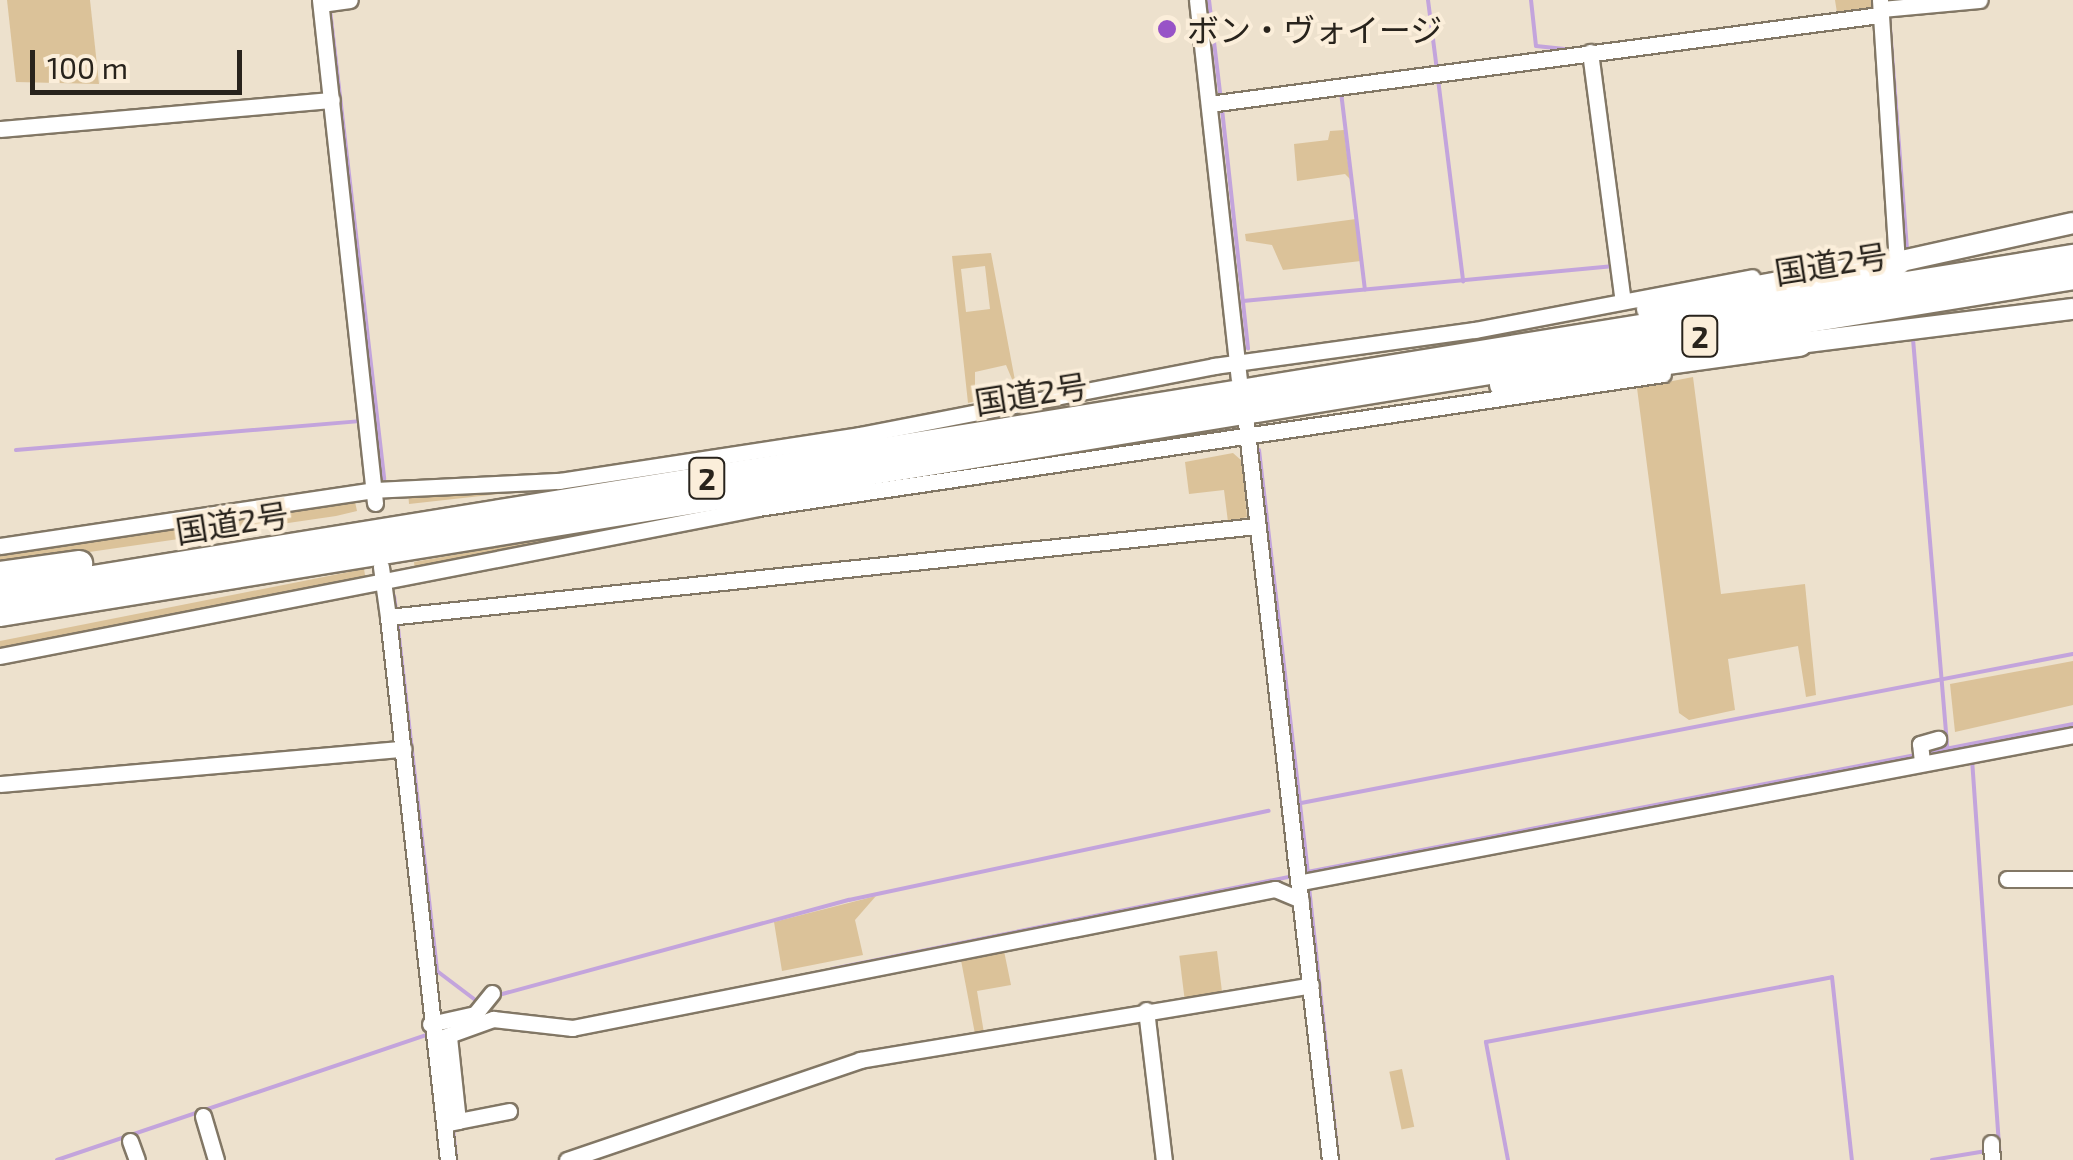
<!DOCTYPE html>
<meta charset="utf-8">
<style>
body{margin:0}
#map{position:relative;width:2073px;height:1160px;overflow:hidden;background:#ede1cd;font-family:"Exo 2","Noto Sans JP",sans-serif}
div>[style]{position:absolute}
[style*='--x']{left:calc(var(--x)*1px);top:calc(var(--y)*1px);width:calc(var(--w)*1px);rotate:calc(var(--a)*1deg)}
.green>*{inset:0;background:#dbc299;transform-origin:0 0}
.stream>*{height:4px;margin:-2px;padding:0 2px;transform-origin:2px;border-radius:2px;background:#c3a4dc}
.roads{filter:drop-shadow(2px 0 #827765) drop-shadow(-2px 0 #827765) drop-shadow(0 2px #827765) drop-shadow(0 -2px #827765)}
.minor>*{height:15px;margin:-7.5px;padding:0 7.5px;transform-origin:7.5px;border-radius:7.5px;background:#fff}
.tertiary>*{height:20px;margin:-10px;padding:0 10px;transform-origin:10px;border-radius:10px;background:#fff}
.trunk>*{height:25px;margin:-12.5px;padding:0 12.5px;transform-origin:12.5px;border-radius:12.5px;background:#fff}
.dots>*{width:28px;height:28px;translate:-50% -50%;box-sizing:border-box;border:5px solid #fbeeda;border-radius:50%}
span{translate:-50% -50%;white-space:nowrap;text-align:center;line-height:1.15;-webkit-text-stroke:8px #fbeeda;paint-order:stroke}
.shield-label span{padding:2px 8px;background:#fbeeda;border:2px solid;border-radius:8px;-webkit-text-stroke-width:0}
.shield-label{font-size:30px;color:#28231c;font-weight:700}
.poi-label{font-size:32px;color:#28231c}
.left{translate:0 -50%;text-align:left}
.street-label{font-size:32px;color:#28231c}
.scale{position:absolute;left:30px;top:50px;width:212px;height:45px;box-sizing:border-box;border:5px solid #28231c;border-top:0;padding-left:12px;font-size:30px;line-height:35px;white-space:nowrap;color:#28231c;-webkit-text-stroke:8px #fbeeda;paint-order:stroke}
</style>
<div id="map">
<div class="green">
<i style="clip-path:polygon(7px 0,90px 0,99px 84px,16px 82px)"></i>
<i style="clip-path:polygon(1835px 0,1878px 0,1878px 7px,1837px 13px)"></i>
<i style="clip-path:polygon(1344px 130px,1350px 179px,1345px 174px,1297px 181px,1294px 144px,1328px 140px,1330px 131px)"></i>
<i style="clip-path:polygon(1356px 219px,1361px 261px,1283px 270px,1272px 245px,1246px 241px,1245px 234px)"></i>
<i style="clip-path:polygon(evenodd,991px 253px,1017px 391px,1006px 365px,975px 372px,975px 392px,1007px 394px,968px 403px,952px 256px,991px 253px,985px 266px,990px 309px,966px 312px,961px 269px,985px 266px)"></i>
<i style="clip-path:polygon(1693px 377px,1721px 594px,1805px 584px,1816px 695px,1806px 697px,1798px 646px,1728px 659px,1735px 710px,1689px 720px,1679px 713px,1637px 388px)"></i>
<i style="clip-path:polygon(1233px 453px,1242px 461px,1247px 517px,1228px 522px,1224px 490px,1189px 494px,1185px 462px)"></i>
<i style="clip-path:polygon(554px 488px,409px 504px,408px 491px)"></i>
<i style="clip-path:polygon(354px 497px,357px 511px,336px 516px,0 565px,0 551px)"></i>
<i style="clip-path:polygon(555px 537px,558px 539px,415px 571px,414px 562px)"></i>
<i style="clip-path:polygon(364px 569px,366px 581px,0 650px,0 641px)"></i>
<i style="clip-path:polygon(2073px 661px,2073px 705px,1955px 732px,1950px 684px)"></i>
<i style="clip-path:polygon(876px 896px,855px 920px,863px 955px,782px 971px,774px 922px)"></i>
<i style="clip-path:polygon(1003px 946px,1011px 985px,977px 991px,984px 1033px,975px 1034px,960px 955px)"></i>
<i style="left:1217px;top:951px;width:43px;height:38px;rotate:83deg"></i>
<i style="left:1402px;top:1069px;width:59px;height:13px;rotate:78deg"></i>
</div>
<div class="stream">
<i style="--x:1209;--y:0;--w:101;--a:83.2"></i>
<i style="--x:1428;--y:0;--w:71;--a:82.7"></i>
<i style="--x:1531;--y:0;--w:46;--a:83.8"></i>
<i style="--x:1536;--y:46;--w:31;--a:6"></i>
<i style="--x:330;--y:10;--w:472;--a:83.4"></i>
<i style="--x:1889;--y:15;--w:235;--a:85.6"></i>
<i style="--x:1438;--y:79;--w:204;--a:82.9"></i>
<i style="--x:1341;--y:92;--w:199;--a:83.1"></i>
<i style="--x:1222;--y:109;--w:241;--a:83.8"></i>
<i style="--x:1243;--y:301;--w:370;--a:-5.4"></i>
<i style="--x:1913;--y:339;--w:409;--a:85.2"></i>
<i style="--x:16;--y:450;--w:345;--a:-4.8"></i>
<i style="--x:1259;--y:450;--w:426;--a:83.4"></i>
<i style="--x:394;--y:596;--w:14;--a:82"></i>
<i style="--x:397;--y:619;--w:354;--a:83.5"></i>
<i style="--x:437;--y:971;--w:51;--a:37.1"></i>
<i style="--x:1925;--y:753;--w:151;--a:-11.1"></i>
<i style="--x:1972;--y:759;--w:402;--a:86"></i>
<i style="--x:1296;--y:804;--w:791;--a:-10.93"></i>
<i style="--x:1302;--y:873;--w:625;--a:-10.88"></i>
<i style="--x:1309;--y:887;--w:275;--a:83.9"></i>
<i style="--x:832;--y:969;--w:470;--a:-11.4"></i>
<i style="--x:495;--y:996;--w:367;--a:-15.2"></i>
<i style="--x:849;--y:900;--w:429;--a:-12"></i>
<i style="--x:453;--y:1129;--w:31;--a:84"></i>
<i style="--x:57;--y:1160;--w:391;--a:-18.7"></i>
<i style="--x:1508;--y:1160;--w:120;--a:-100.6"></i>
<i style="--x:1486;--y:1042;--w:352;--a:-10.6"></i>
<i style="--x:1832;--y:977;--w:184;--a:83.8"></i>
<i style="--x:1932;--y:1160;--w:55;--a:-9.5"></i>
</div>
<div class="roads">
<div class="minor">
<i style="--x:320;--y:0;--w:506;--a:83.76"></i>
<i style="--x:1197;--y:0;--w:381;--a:83.7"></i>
<i style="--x:1880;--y:0;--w:263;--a:86.3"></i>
<i style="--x:1897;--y:262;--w:8;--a:173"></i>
<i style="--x:321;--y:4;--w:29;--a:-8"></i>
<i style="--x:1881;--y:9;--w:99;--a:-5.2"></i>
<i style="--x:1590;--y:52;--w:251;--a:82.5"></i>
<i style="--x:1209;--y:104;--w:677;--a:-7.56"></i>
<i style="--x:0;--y:129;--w:333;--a:-5"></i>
<i style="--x:1246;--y:423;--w:742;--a:83.5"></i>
<i style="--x:0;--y:546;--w:377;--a:-8.5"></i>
<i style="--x:373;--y:490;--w:186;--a:-2.8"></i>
<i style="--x:559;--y:481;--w:304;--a:-8.7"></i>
<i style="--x:860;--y:435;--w:361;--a:-11"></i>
<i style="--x:1214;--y:366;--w:263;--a:-7.9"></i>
<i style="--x:1475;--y:330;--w:282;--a:-10.8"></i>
<i style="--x:381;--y:567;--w:50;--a:82"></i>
<i style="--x:0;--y:656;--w:772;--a:-11.05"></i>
<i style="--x:758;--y:508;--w:915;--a:-8.42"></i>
<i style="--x:1922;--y:762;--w:18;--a:-96"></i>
<i style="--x:1920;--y:744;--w:19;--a:-16"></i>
<i style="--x:0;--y:784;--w:405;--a:-5"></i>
<i style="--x:2007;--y:879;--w:66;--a:0"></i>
<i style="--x:1302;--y:882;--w:785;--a:-10.79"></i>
<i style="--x:1146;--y:1010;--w:151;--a:83.2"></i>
<i style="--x:430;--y:1024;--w:46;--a:-12.5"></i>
<i style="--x:475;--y:1014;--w:27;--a:-51"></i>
<i style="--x:435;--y:1040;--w:62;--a:-19.9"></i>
<i style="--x:493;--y:1019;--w:80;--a:6.5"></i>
<i style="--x:572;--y:1028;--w:717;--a:-11.18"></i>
<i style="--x:1275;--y:889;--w:28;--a:23"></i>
<i style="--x:203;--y:1116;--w:46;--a:73.5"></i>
<i style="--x:458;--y:1121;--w:52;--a:-11.1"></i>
<i style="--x:444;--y:1124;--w:14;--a:-12"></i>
<i style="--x:458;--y:1121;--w:84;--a:-96.1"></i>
<i style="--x:130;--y:1141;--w:20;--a:70"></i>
<i style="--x:1991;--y:1143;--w:17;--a:87"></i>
<i style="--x:448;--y:1160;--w:546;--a:-96.31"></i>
<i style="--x:388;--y:617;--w:874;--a:-5.98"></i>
<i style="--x:567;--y:1160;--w:310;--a:-18.8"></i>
<i style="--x:860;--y:1060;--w:457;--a:-9.4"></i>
</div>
<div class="tertiary">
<i style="--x:1897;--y:262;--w:180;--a:-12.5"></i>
<i style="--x:1799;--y:343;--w:276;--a:-7.1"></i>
</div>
<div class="trunk">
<i style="--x:1649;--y:308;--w:252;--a:-10.5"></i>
<i style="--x:1502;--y:384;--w:300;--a:-7.9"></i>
<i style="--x:0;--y:574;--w:80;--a:-7.9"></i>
<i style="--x:0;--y:593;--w:2100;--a:-9.21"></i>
<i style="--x:0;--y:613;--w:2100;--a:-9.23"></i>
</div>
</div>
<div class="dots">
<i style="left:1167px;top:29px;background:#9853c7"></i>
</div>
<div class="shield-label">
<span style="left:1700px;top:336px">2</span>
<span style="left:707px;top:478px">2</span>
</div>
<div class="poi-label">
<span class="left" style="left:1187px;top:29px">ボン・ヴォイージ</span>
</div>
<div class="street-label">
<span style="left:1831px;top:263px;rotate:-9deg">国道2号</span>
<span style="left:1031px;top:393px;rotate:-9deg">国道2号</span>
<span style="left:232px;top:522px;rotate:-9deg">国道2号</span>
</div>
<div class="scale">100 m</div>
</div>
